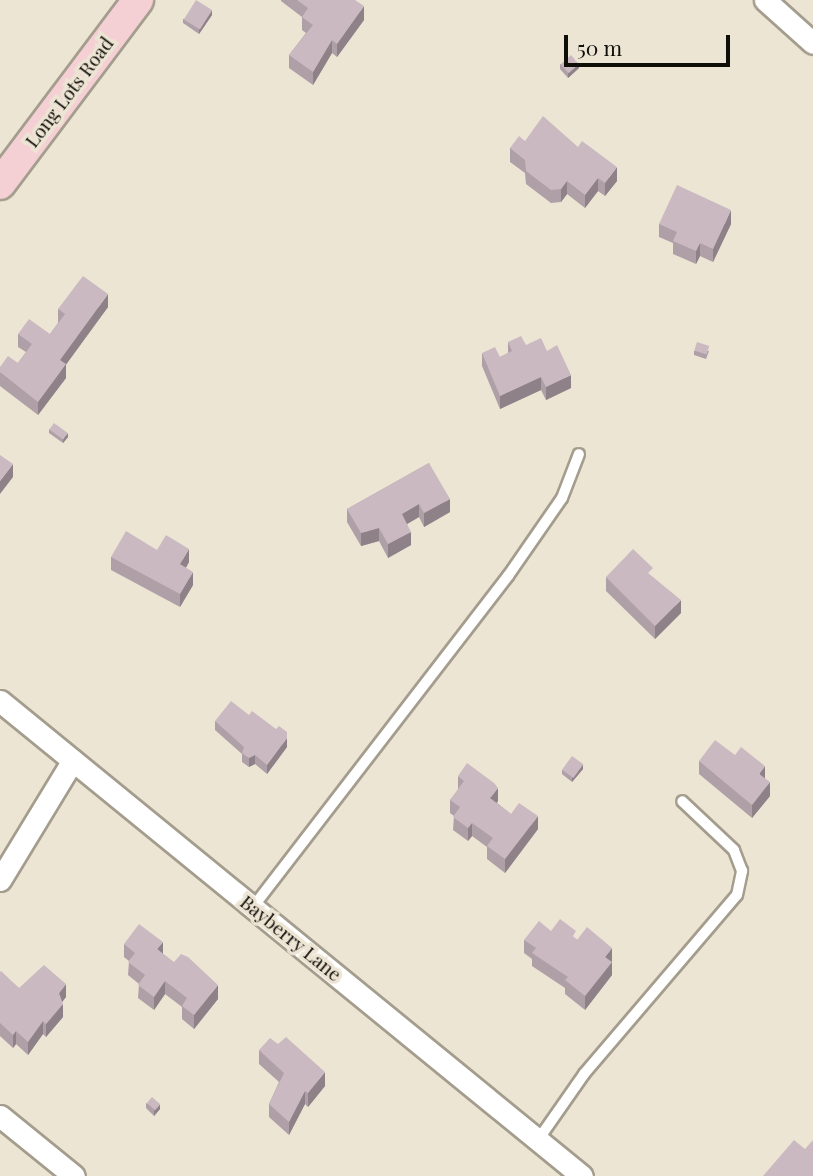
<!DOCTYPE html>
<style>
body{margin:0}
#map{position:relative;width:813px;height:1176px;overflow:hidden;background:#ede5d4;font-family:"Playfair Display",serif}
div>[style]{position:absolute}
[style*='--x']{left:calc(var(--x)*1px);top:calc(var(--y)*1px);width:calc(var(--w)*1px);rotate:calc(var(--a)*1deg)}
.roads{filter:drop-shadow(2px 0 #a49d8d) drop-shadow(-2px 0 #a49d8d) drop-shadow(0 2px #a49d8d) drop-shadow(0 -2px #a49d8d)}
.lane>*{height:10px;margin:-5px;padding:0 5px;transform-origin:5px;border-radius:5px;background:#fff}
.street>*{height:21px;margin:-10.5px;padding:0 10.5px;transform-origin:10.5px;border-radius:10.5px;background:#fff}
.secondary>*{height:30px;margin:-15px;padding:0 15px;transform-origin:15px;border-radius:15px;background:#f4d0d4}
.wall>*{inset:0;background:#af9fa7}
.shaded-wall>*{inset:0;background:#8e8288}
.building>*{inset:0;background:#cbb9c2;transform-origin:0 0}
span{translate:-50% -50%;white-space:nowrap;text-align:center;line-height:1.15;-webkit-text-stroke:7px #ede5d4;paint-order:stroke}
.street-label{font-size:19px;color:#100e08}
.scale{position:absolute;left:564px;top:35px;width:166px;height:32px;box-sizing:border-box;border:4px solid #100e08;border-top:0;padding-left:9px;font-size:21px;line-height:24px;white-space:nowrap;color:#100e08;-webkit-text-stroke:5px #ede5d4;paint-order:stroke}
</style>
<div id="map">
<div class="roads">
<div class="lane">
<i style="--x:253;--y:907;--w:418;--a:-52.4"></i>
<i style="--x:508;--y:576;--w:95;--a:-55.3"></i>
<i style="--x:562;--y:498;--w:47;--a:-68.9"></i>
<i style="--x:538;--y:1140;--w:80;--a:-55.1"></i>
<i style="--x:584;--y:1074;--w:235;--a:-49.5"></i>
<i style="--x:737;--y:895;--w:25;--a:-78"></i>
<i style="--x:742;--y:871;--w:22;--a:-111"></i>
<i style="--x:734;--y:850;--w:71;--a:-136.7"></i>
</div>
<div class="street">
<i style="--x:765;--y:0;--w:64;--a:41.9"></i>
<i style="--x:0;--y:701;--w:751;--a:39.22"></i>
<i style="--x:0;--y:880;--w:140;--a:-58.7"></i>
<i style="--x:0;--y:1116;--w:95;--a:39"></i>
</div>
<div class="secondary">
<i style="--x:0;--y:184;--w:230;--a:-53.1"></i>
</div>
</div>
<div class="wall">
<i style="clip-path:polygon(281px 0,355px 0,364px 20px,337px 57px,332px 53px,313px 85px,289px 68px,289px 55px,306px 33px,302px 30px,302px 17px,281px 1px)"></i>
<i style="clip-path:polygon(212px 15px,199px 34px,183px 23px,183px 19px)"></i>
<i style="clip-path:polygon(560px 64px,579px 68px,568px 78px,560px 69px)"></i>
<i style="clip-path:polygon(525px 141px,617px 181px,605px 196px,598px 191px,585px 208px,567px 194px,561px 202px,551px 203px,526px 184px,525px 173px,510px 162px,510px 148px)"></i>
<i style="clip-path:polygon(659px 224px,731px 224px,713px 262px,700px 256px,696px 264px,673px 254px,673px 243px,659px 237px)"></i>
<i style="clip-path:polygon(108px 307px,66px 364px,66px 378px,38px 415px,0 386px,0 367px,18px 363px,26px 352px,18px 347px,18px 334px,50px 334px,58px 323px,58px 309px)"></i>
<i style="clip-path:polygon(508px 342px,547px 351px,571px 388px,546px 400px,541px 390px,500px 409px,482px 366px,482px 353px,500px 357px,508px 353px)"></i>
<i style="clip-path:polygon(694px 351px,709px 351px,706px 359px,694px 355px)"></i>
<i style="clip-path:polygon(49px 429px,68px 437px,63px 443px,49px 433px)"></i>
<i style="clip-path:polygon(429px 463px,450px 512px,424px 527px,419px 517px,407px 524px,411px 545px,388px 558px,379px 541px,361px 546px,347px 522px,347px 509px)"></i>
<i style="clip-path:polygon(157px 550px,189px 562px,186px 568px,193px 585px,180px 607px,111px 570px,111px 557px)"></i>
<i style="clip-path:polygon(606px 577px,653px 577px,681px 613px,655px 639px,606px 591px)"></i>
<i style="clip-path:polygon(215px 721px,287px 747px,267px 774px,255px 764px,249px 767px,242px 762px,242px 754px,215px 730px)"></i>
<i style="clip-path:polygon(699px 761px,765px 778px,770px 796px,752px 818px,699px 774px)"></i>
<i style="clip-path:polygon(583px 769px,572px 782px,562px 774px,562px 770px)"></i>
<i style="clip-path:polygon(458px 776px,498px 801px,497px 803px,511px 814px,538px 829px,505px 873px,487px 859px,487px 847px,472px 836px,468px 841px,453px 830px,454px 816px,450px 813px,450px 800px,458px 790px)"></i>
<i style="clip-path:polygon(551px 931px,576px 939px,612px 961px,612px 975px,585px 1010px,565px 994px,565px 988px,532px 966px,532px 959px,524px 953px,524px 940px)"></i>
<i style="clip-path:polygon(124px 944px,163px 954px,218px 999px,194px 1029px,182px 1019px,182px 1007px,165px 994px,154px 1010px,138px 998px,139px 984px,128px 975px,129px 961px,124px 957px)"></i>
<i style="clip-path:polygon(0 972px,19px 988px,66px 997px,62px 1002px,63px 1017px,46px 1037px,43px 1034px,28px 1055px,16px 1044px,13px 1048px,0 1036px)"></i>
<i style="clip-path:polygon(259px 1050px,325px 1086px,308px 1107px,305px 1104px,289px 1135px,269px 1117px,269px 1104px,279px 1082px,259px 1064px)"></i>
<i style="clip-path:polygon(146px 1103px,160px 1109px,154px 1116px,146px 1108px)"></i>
</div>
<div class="shaded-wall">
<i style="clip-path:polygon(364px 6px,364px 20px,337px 57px,337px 44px)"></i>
<i style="clip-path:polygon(212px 10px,212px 15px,199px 34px,199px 29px)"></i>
<i style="clip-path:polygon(332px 40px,332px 53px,313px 85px,313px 72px)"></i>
<i style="clip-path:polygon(579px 64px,579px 68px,568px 78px,568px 73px)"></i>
<i style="clip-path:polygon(617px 167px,617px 181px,605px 196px,605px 183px)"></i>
<i style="clip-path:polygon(598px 178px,598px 191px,585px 208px,585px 195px)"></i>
<i style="clip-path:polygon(567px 181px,567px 194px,561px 202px,561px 189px)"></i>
<i style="clip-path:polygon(731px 210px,731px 224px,713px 262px,713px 249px)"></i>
<i style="clip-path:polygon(700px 243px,700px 256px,696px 264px,696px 251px)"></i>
<i style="clip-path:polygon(108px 294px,108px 307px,60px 373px,60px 360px)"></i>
<i style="clip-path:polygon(66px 364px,66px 378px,38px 415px,38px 402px)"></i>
<i style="clip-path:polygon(571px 375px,571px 388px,546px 400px,546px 387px)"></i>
<i style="clip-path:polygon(541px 377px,541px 390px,500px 409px,500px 396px)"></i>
<i style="clip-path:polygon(68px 433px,68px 437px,63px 443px,63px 439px)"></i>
<i style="clip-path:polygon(13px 464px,13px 477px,0 494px,0 481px)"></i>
<i style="clip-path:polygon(450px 499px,450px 512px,424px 527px,424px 513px)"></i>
<i style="clip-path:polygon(419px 504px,419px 517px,402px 527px,402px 514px)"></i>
<i style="clip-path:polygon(379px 528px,379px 541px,361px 546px,361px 533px)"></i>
<i style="clip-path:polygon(411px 532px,411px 545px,388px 558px,388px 544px)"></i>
<i style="clip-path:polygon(189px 549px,189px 562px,180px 577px,180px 564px)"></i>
<i style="clip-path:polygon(193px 572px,193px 585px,180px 607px,180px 594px)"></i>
<i style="clip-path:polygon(681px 600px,681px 613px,655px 639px,655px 626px)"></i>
<i style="clip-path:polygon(287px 738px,287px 747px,267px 774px,267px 765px)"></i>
<i style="clip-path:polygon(255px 755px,255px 764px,249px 767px,249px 758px)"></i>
<i style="clip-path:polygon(583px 764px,583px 769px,572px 782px,572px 778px)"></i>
<i style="clip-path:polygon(765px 766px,765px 779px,759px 774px)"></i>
<i style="clip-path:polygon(770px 782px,770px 796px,752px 818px,752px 805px)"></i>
<i style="clip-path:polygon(498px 788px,498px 801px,490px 811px,490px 798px)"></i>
<i style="clip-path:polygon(538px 816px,538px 829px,505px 873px,505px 859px)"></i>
<i style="clip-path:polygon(472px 823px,472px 836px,468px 841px,468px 828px)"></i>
<i style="clip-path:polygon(163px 942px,163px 955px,157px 949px)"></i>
<i style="clip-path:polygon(612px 948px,612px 961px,605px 970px,605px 957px)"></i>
<i style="clip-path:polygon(612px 962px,612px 975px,585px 1010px,585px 996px)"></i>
<i style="clip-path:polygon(165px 981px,165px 994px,154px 1010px,154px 997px)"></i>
<i style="clip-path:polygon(66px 984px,66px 997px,59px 1006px,59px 993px)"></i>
<i style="clip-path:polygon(218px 985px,218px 999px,194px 1029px,194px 1015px)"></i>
<i style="clip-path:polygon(63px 1004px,63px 1017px,46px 1037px,46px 1024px)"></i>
<i style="clip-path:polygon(43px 1021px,43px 1034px,28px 1055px,28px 1042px)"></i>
<i style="clip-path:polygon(16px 1031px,16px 1044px,13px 1048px,13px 1035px)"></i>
<i style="clip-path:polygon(325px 1072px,325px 1086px,308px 1107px,308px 1093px)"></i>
<i style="clip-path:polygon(305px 1091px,305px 1104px,289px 1135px,289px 1122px)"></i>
<i style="clip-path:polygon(160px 1104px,160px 1109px,154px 1116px,154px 1111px)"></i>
</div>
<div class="building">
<i style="left:196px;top:0;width:19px;height:23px;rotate:32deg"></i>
<i style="clip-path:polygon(297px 0,355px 0,364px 6px,337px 44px,332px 40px,313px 72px,289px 55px,313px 25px,302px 17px,308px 8px)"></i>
<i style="left:571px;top:55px;width:12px;height:14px;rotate:48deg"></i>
<i style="clip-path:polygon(543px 116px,578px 147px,582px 141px,617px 167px,605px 183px,598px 178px,585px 195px,567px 181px,561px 189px,551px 190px,526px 171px,525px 160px,510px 148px,519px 136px,525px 141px)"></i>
<i style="clip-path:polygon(677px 185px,731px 210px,713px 249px,700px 243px,696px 251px,673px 241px,677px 232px,659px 224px)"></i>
<i style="clip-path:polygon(83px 276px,108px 294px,60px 360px,66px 364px,38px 402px,0 372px,0 367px,8px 356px,18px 363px,32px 344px,18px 334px,29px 319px,50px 334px,65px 314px,58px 309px)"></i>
<i style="clip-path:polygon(521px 336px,526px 345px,541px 338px,547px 351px,557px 345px,571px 375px,546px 387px,541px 377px,500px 396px,482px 353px,495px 347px,500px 357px,512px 351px,508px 342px)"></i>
<i style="left:697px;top:342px;width:13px;height:9px;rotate:18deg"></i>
<i style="left:54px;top:423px;width:17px;height:8px;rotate:36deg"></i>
<i style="clip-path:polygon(0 455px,13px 464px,0 481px)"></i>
<i style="clip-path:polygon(429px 463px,450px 499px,424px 513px,419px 504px,402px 514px,411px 532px,388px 544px,379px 528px,361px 533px,347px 509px)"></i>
<i style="clip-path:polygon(126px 531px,157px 550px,166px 535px,189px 549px,180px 564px,193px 572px,180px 594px,111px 557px)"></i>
<i style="clip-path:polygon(633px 549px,653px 568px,648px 573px,681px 600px,655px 626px,606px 577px)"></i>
<i style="clip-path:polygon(231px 701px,249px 715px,252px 711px,276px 729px,279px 726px,287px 732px,287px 738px,267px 765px,255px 755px,249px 758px,242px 753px,244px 747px,215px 721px)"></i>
<i style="clip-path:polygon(715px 740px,735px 755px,741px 747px,765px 766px,759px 774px,770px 782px,752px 805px,699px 761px)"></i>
<i style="left:572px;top:756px;width:14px;height:17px;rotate:36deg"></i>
<i style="clip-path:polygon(467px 763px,494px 783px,498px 788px,490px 798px,511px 814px,519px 803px,538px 816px,505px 859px,487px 846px,493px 838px,472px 823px,468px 828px,453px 817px,460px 807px,450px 800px,464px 781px,458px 776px)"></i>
<i style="clip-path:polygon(560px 919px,576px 931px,573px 936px,577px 940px,587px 927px,612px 948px,605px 957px,612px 962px,585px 996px,565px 980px,568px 977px,532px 953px,536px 948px,524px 940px,539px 921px,551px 931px)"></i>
<i style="clip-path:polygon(139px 924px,163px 942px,157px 949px,174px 962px,181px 954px,188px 957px,218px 985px,194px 1015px,182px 1006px,187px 998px,165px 981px,154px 997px,138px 985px,145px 975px,128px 962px,135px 953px,124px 944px)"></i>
<i style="clip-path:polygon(44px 965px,66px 984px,59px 993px,63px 1004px,46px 1024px,43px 1021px,28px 1042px,16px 1031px,13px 1035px,0 1023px,0 972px,1px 971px,19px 988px)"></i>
<i style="clip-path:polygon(286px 1037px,325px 1072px,308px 1093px,305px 1091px,289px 1122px,269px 1104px,284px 1073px,259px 1050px,270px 1038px,278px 1044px)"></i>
<i style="left:152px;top:1097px;width:11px;height:8px;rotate:41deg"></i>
<i style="clip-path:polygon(794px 1140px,805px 1149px,813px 1140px,813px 1176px,763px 1176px)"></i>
</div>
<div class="street-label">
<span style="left:69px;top:92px;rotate:-53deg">Long Lots Road</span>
<span style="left:291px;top:938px;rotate:39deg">Bayberry Lane</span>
</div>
<div class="scale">50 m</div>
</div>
